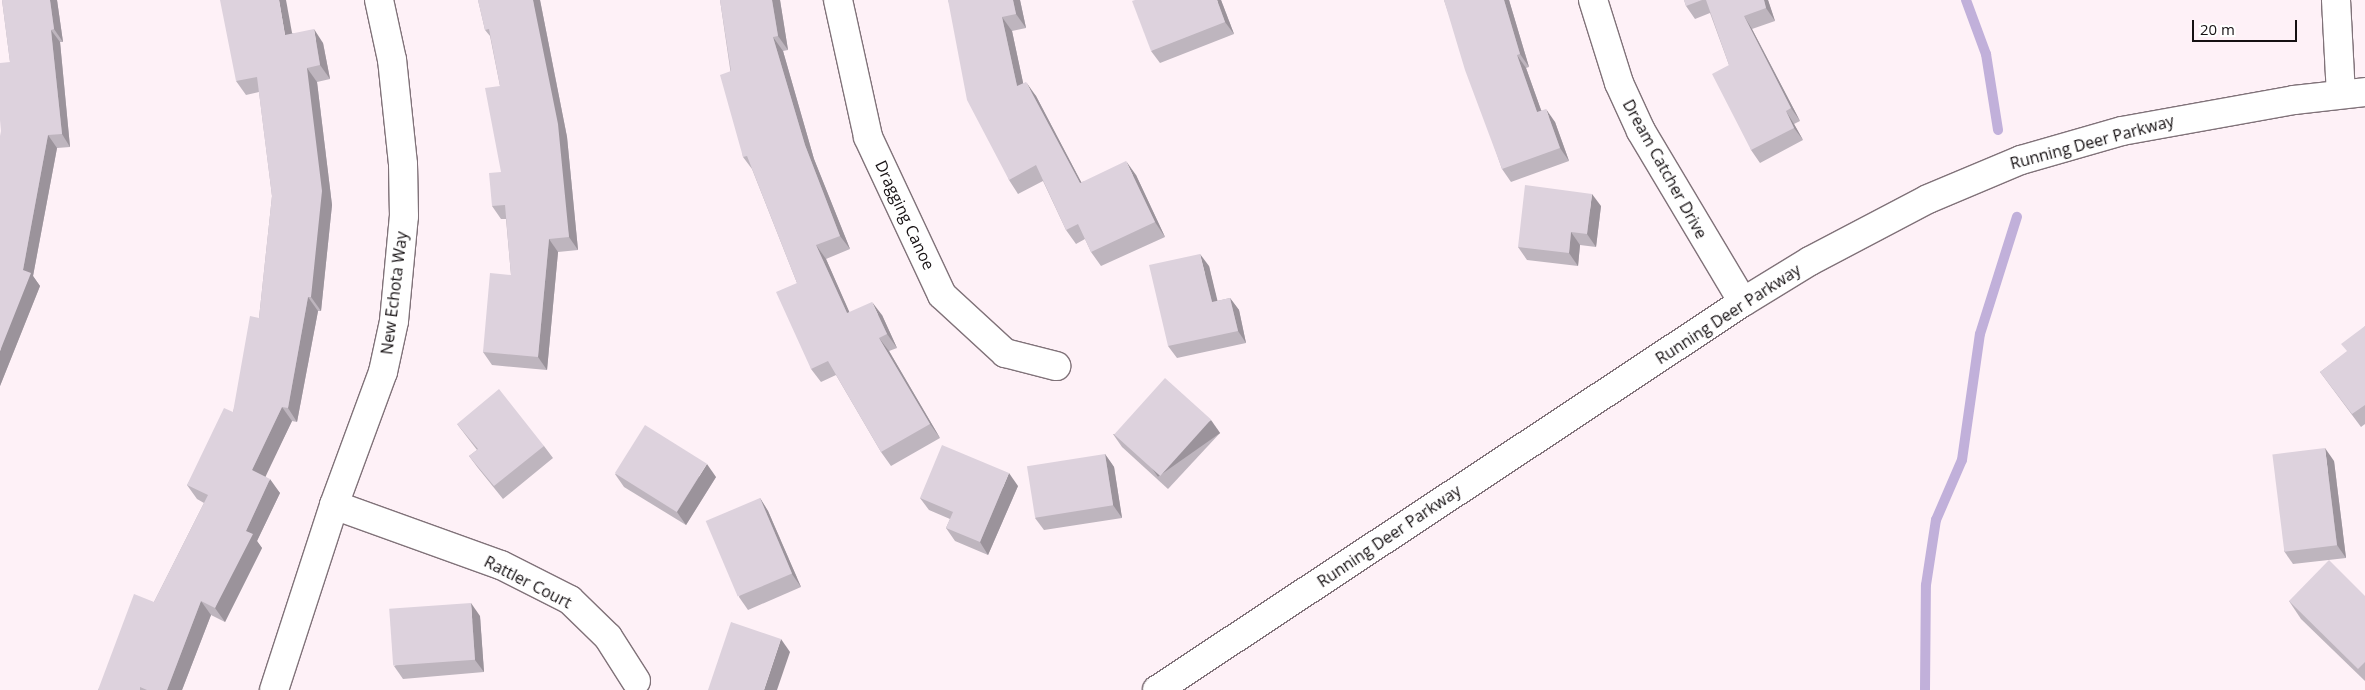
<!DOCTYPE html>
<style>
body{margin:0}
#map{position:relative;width:2365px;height:690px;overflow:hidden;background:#fef1f7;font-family:"Open Sans",sans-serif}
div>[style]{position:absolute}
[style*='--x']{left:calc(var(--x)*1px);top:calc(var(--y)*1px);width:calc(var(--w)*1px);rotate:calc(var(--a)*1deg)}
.stream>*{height:10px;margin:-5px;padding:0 5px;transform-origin:5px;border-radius:5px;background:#c1b0da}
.roads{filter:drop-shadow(1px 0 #807279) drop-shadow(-1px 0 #807279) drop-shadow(0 1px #807279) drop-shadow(0 -1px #807279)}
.minor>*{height:28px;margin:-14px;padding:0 14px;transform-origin:14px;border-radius:14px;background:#fff}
.wall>*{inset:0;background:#beb5be}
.shaded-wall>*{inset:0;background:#9b939b;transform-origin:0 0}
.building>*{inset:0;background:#ddd2dd;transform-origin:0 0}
span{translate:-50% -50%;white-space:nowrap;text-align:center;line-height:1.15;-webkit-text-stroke:4px #fff;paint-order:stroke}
.street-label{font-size:16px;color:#151012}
.scale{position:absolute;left:2192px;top:20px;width:105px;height:22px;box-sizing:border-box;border:2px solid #151012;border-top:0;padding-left:6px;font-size:15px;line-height:18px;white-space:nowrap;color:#151012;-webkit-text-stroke:4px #fff;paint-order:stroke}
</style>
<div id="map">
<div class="stream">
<i style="--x:1966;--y:0;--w:58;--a:69.7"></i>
<i style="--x:1986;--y:54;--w:77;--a:81"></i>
<i style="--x:1925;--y:690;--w:105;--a:-89.5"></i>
<i style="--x:1926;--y:585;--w:66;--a:-81.3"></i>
<i style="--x:1936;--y:520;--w:65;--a:-66.6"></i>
<i style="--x:1962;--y:460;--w:127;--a:-81.9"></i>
<i style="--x:1980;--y:334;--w:123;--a:-72.5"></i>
</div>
<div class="roads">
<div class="minor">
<i style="--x:838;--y:0;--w:140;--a:77.6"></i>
<i style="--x:868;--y:137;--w:174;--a:64.9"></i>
<i style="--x:942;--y:295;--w:86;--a:42.6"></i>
<i style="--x:1005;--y:353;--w:53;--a:14.3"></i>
<i style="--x:1593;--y:0;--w:87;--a:72.6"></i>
<i style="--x:1619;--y:83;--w:53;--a:65.4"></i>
<i style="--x:1641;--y:131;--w:199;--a:59.2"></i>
<i style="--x:2336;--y:0;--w:94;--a:87"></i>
<i style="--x:334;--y:505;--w:177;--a:19.8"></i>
<i style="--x:501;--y:565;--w:77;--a:26.9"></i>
<i style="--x:570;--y:600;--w:53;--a:44.2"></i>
<i style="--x:608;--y:637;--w:52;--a:57.5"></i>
<i style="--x:274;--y:690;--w:194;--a:-72"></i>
<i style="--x:334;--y:505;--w:142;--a:-69.8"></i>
<i style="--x:383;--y:372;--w:52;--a:-77.8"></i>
<i style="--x:394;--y:321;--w:105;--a:-84.6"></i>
<i style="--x:404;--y:216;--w:52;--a:-91.1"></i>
<i style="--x:403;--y:164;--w:105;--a:-96"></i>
<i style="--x:392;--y:60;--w:61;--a:-102.2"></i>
<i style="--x:1157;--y:690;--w:703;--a:-33.51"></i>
<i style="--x:1743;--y:302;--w:79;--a:-31.5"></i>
<i style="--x:1810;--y:261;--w:133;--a:-27.7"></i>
<i style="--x:1928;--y:199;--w:101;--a:-22.8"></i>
<i style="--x:2021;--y:160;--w:105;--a:-16"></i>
<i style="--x:2122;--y:131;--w:175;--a:-10.2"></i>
<i style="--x:2294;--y:100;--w:71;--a:-6.4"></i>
</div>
</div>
<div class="wall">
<i style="clip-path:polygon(2px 0,57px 0,63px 42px,60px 42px,70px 147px,57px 148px,33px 276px,40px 286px,0 386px,10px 62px)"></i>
<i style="clip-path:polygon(478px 0,540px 0,567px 137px,578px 250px,558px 252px,547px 370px,492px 365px,483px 352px,511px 275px,506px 219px,501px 219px,492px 206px,501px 172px,500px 86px,490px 36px,485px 30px)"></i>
<i style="clip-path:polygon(720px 0,780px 0,788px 50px,783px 51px,814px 159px,850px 249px,826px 259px,849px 312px,882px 315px,897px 348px,889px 351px,940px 438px,891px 466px,881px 452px,836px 375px,821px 382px,811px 369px,797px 283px,752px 169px,743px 157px)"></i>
<i style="clip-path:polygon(948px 0,1020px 0,1026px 28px,1012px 31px,1023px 83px,1036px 96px,1081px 182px,1136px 175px,1165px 237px,1101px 266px,1091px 252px,1085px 239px,1076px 244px,1066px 230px,1043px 181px,1018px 194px,1009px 180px)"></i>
<i style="clip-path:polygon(1221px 0,1234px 34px,1160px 63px,1151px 51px)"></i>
<i style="clip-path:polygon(1444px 0,1509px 0,1529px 67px,1526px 68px,1541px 110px,1555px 122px,1569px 161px,1511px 182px,1502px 169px)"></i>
<i style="clip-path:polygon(1684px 0,1768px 0,1775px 21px,1752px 29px,1800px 121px,1794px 124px,1803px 140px,1760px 163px,1751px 150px,1729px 65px,1710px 13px,1695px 19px,1686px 6px)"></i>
<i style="clip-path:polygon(292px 33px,323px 43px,330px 79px,317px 82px,332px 205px,321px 311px,318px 311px,297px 422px,292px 421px,265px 476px,280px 493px,257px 541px,262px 548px,225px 622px,211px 615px,182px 690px,98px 690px,154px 602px,204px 503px,197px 499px,187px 485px,233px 412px,259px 318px,272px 196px,259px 92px,246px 95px,236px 81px)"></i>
<i style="clip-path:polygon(1601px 206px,1596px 247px,1580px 245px,1578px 266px,1527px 260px,1518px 247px)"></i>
<i style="clip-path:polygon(1209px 266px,1217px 301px,1230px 298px,1239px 310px,1246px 343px,1177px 358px,1168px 346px)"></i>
<i style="clip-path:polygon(2365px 326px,2365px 424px,2361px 427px,2320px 372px,2347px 352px)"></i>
<i style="clip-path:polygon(457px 424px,544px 446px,553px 458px,503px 499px,478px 468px,469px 456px,477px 450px)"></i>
<i style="clip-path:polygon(1220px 433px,1168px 489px,1122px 447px,1113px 434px)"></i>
<i style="clip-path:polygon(1105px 454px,1114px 467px,1122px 518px,1044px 530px,1035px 518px)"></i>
<i style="clip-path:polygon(2334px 461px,2346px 558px,2293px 564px,2284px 551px)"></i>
<i style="clip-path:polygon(615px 474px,716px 477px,686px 525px,624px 487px)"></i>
<i style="clip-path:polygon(1018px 486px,988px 555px,955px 541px,946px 528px,950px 519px,929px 510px,920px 498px)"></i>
<i style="clip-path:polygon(760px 498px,768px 511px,801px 587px,748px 610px,739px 597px)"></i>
<i style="clip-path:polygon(2365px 596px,2365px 681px,2301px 619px,2289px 601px)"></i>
<i style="clip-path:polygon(480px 616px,484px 672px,403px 679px,394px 666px)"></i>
</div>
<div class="shaded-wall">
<i style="clip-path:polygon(50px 0,57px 0,63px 42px,54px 29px)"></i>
<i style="clip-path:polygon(279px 0,286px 0,295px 49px,285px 35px)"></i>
<i style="clip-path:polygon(533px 0,540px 0,567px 137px,578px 250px,569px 237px)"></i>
<i style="clip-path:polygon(772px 0,780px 0,788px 50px,778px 36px)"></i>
<i style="clip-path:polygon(1013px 0,1020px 0,1026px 28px,1016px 14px)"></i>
<i style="clip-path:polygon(1217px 0,1221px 0,1234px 34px,1225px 22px)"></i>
<i style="clip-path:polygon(1504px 0,1509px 0,1529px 67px,1520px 54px)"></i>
<i style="clip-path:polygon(1764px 0,1768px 0,1775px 21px,1766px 8px)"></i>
<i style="clip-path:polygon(1744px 16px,1752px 29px,1800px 121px,1791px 108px)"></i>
<i style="clip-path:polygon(1002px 17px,1012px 31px,1027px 101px,1017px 86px)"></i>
<i style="clip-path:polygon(314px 29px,323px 43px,330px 79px,320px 65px)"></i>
<i style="clip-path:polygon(51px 30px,60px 42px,70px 147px,62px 134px)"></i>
<i style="clip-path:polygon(773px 37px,783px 51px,814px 159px,850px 249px,840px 236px,805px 145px)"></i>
<i style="clip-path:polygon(1517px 55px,1526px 68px,1546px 124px,1537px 112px)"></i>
<i style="clip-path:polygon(307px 68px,317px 82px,332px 205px,321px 311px,311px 297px)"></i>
<i style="clip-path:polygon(1026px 82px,1036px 96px,1089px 197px,1080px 183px)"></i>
<i style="clip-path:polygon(1546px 109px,1555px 122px,1569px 161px,1560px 148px)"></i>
<i style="clip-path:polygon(1786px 111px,1794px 124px,1803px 140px,1794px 128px)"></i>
<i style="clip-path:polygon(48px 135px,57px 148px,33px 276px,40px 286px,0 386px,0 351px,23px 270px)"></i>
<i style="clip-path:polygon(1126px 161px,1136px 175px,1165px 237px,1155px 222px)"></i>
<i style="clip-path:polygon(1592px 194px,1601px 206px,1596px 247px,1587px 234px)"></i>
<i style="clip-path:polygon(1571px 232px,1580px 245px,1578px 266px,1569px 253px)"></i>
<i style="clip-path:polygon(549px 239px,558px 252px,547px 370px,538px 357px)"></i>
<i style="clip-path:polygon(816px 245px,826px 259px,856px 327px,847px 313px)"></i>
<i style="clip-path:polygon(1200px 254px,1209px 266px,1221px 315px,1212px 302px)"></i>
<i style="clip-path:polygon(308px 297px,318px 311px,297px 422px,288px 408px)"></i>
<i style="clip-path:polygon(1230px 298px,1239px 310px,1246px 343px,1238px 331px)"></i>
<i style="clip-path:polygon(872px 302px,882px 315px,897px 348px,887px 334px)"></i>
<i style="clip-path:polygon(879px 338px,889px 351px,940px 438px,930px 424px)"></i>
<i style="clip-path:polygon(282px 407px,292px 421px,262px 484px,252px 470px)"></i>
<i style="left:1211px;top:420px;width:16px;height:76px;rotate:55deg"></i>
<i style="clip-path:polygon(2325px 448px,2334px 461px,2346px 558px,2337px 545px)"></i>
<i style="clip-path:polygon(1105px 454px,1114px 467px,1122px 518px,1113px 505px)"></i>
<i style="clip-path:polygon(707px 464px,716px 477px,686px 525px,677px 512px)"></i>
<i style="clip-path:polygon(1009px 473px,1018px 486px,988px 555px,980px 542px)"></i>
<i style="clip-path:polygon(270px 479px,280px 493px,257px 541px,262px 548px,225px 622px,215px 608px,246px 531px)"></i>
<i style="clip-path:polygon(760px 498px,768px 511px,801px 587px,792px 574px)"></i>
<i style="clip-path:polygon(201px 601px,211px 615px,182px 690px,167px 690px)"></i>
<i style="clip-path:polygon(471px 603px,480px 616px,484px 672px,475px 660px)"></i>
<i style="clip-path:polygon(781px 639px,790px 652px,777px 690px,764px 690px)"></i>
</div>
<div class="building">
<i style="clip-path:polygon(2px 0,50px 0,54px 29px,51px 30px,62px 134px,48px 135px,23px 270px,31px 273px,0 351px,0 136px,1px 131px,0 120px,0 63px,10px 62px)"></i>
<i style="clip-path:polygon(220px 0,279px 0,285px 35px,314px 29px,320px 65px,307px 68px,322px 191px,311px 297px,308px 297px,288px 408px,282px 407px,252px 470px,270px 479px,246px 531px,253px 534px,215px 608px,201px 601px,167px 690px,147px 690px,140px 687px,140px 690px,98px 690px,134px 594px,154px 602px,208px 495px,187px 485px,224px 408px,233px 412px,250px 316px,259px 318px,272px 196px,257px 77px,236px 81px)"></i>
<i style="clip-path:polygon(478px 0,533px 0,558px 124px,569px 237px,549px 239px,538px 357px,483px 352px,490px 273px,511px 275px,505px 205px,492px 206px,489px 173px,501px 172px,485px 88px,500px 86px,489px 29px,485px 30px)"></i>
<i style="clip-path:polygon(720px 0,772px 0,778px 36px,773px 37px,805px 145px,840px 236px,816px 245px,847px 313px,872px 302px,887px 334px,879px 338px,930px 424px,881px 452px,828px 361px,811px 369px,776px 292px,797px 283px,747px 156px,743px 157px,720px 75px,731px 71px)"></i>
<i style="clip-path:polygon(948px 0,1013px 0,1016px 14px,1002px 17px,1017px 86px,1026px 82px,1080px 183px,1126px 161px,1155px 222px,1091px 252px,1078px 224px,1066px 230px,1036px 165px,1009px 180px,967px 100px)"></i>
<i style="clip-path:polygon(1135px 0,1217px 0,1225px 22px,1151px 51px,1132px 1px)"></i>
<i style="clip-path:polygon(1444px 0,1504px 0,1520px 54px,1517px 55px,1537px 112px,1546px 109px,1560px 148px,1502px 169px,1465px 70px)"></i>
<i style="clip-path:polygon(1684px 0,1702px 0,1686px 6px)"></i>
<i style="clip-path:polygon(1706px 0,1764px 0,1766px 8px,1744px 16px,1791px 108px,1786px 111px,1794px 128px,1751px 150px,1712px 74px,1729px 65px)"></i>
<i style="clip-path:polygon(1525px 185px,1592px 194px,1587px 234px,1571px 232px,1569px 253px,1518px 247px)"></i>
<i style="clip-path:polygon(1200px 254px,1212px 302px,1230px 298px,1238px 331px,1168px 346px,1149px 265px)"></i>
<i style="clip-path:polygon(2365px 326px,2365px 405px,2352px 414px,2320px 372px,2347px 351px,2341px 344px)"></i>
<i style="left:1165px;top:378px;width:62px;height:76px;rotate:42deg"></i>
<i style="clip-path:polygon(499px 389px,544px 446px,494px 486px,469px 456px,478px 449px,457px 424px)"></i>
<i style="left:645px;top:425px;width:73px;height:57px;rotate:32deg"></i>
<i style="clip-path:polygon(942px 445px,1009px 473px,980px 542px,946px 528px,953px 512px,920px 498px)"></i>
<i style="left:2325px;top:448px;width:98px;height:53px;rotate:83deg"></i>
<i style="left:1105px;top:454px;width:52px;height:79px;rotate:81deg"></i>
<i style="left:760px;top:498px;width:82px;height:59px;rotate:67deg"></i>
<i style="clip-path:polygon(2329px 560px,2365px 596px,2365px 662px,2358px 669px,2289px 601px)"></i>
<i style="left:471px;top:603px;width:57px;height:82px;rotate:86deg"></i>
<i style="clip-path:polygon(731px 622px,781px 639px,764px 690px,708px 690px)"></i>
</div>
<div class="street-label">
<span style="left:2092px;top:142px;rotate:-15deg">Running Deer Parkway</span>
<span style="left:1665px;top:169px;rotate:61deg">Dream Catcher Drive</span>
<span style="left:905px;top:215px;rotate:65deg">Dragging Canoe</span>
<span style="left:394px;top:293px;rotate:-83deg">New Echota Way</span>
<span style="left:1728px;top:314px;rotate:-33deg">Running Deer Parkway</span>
<span style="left:1389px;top:536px;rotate:-34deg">Running Deer Parkway</span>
<span style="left:528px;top:582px;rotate:27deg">Rattler Court</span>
</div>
<div class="scale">20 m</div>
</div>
